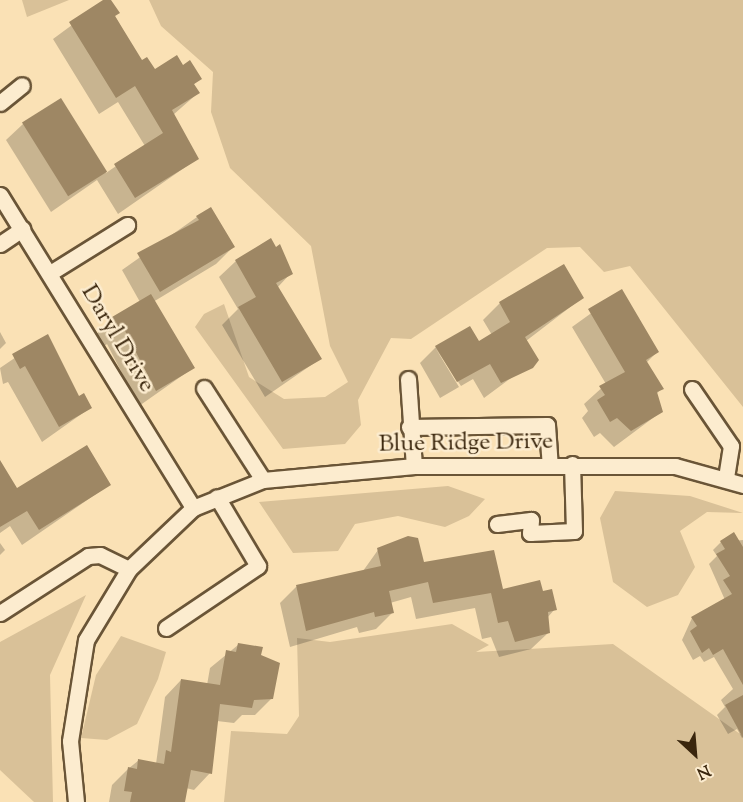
<!DOCTYPE html>
<style>
body{margin:0}
#map{position:relative;width:743px;height:802px;overflow:hidden;background:#fae1b5;font-family:"Sorts Mill Goudy",serif}
div>[style]{position:absolute}
[style*='--x']{left:calc(var(--x)*1px);top:calc(var(--y)*1px);width:calc(var(--w)*1px);rotate:calc(var(--a)*1deg)}
.green>*{inset:0;background:#d9c198}
.shadow>*{inset:0;background:#0003}
.building>*{inset:0;background:#9e8764;transform-origin:0 0}
.roads{filter:drop-shadow(2px 0 #6a5537) drop-shadow(-2px 0 #6a5537) drop-shadow(0 2px #6a5537) drop-shadow(0 -2px #6a5537)}
.minor>*{height:15px;margin:-7.5px;padding:0 7.5px;transform-origin:7.5px;border-radius:7.5px;background:#fceccf}
span{translate:-50% -50%;white-space:nowrap;text-align:center;line-height:1.15;-webkit-text-stroke:5px #fceccf;paint-order:stroke}
.street-label{font-size:24px;color:#3a260d}
.north{position:absolute;left:665px;top:724px;width:60px;height:60px;-webkit-text-stroke:4px #fceccf;paint-order:stroke;rotate:154deg;font-size:16px;font-weight:700;line-height:24px;text-align:center;color:#3a260d}
.north::after{content:'';display:block;margin:auto;width:21px;height:27px;background:#3a260d;clip-path:polygon(50% 0,100% 100%,50% 72%,0 100%)}
</style>
<div id="map">
<div class="green">
<i style="clip-path:polygon(22px 0,69px 0,27px 17px)"></i>
<i style="clip-path:polygon(149px 0,743px 0,743px 407px,630px 266px,604px 272px,580px 247px,547px 248px,411px 339px,391px 338px,358px 400px,361px 425px,345px 444px,283px 449px,195px 327px,204px 314px,224px 304px,249px 377px,284px 399px,325px 397px,348px 382px,330px 346px,311px 246px,230px 168px,211px 112px,213px 72px,161px 26px)"></i>
<i style="clip-path:polygon(448px 486px,485px 499px,469px 516px,445px 527px,398px 516px,355px 524px,338px 551px,293px 553px,259px 502px)"></i>
<i style="clip-path:polygon(615px 491px,690px 496px,743px 513px,707px 512px,680px 531px,695px 567px,678px 595px,647px 607px,613px 582px,600px 518px)"></i>
<i style="clip-path:polygon(86px 595px,50px 675px,53px 802px,34px 802px,0 770px,0 642px)"></i>
<i style="clip-path:polygon(452px 624px,489px 645px,476px 652px,613px 644px,743px 736px,743px 802px,224px 802px,231px 731px,287px 734px,299px 716px,297px 638px,330px 642px)"></i>
<i style="clip-path:polygon(121px 636px,166px 652px,158px 679px,137px 724px,107px 740px,81px 738px,96px 675px)"></i>
</div>
<div class="shadow">
<i style="clip-path:polygon(106px 0,141px 62px,155px 71px,182px 67px,200px 79px,193px 85px,198px 93px,173px 115px,197px 159px,118px 214px,97px 180px,51px 212px,6px 140px,23px 124px,60px 100px,106px 173px,145px 146px,118px 102px,99px 114px,53px 39px)"></i>
<i style="clip-path:polygon(197px 217px,233px 247px,216px 264px,153px 302px,193px 368px,139px 406px,107px 344px,103px 347px,96px 334px,140px 302px,122px 270px)"></i>
<i style="clip-path:polygon(236px 261px,291px 273px,277px 288px,320px 359px,265px 397px,222px 325px,238px 309px,219px 277px)"></i>
<i style="clip-path:polygon(563px 266px,582px 298px,526px 341px,537px 359px,484px 398px,473px 379px,461px 386px,436px 349px,459px 387px,440px 398px,420px 363px,436px 347px,478px 343px,492px 335px,483px 320px,500px 303px)"></i>
<i style="clip-path:polygon(622px 291px,657px 352px,646px 363px,662px 389px,656px 394px,661px 412px,614px 447px,600px 433px,594px 437px,582px 418px,588px 411px,584px 404px,606px 384px,572px 327px)"></i>
<i style="clip-path:polygon(0 332px,6px 343px,0 349px)"></i>
<i style="clip-path:polygon(47px 336px,79px 398px,90px 408px,42px 442px,8px 382px,3px 384px,0 368px)"></i>
<i style="clip-path:polygon(0 475px,17px 490px,109px 485px,22px 545px,10px 526px,0 533px)"></i>
<i style="clip-path:polygon(743px 540px,743px 737px,742px 738px,737px 729px,728px 734px,717px 715px,725px 707px,721px 700px,733px 689px,714px 657px,704px 662px,700px 656px,693px 660px,682px 640px,692px 618px,725px 600px,709px 564px,717px 556px,713px 550px,721px 542px)"></i>
<i style="clip-path:polygon(0 543px,5px 550px,0 555px)"></i>
<i style="clip-path:polygon(378px 550px,502px 591px,542px 593px,555px 609px,547px 618px,548px 633px,531px 649px,499px 657px,491px 637px,482px 639px,475px 608px,416px 619px,411px 597px,390px 603px,393px 612px,376px 629px,359px 633px,357px 627px,290px 647px,280px 603px,296px 587px,363px 571px)"></i>
<i style="clip-path:polygon(238px 645px,260px 656px,272px 698px,255px 715px,242px 715px,234px 723px,217px 721px,210px 773px,194px 790px,186px 788px,184px 802px,109px 802px,112px 785px,128px 769px,139px 760px,156px 764px,165px 697px,181px 680px,207px 685px,210px 668px)"></i>
</div>
<div class="building">
<i style="clip-path:polygon(103px 0,111px 0,120px 13px,115px 16px,142px 60px,147px 57px,155px 69px,177px 55px,183px 65px,190px 60px,202px 79px,194px 84px,200px 93px,172px 110px,199px 159px,135px 198px,114px 164px,163px 133px,135px 86px,116px 98px,69px 22px)"></i>
<i style="left:61px;top:98px;width:87px;height:46px;rotate:58deg"></i>
<i style="clip-path:polygon(211px 207px,235px 247px,160px 292px,137px 253px,199px 220px,196px 216px)"></i>
<i style="clip-path:polygon(271px 238px,276px 247px,280px 244px,293px 274px,276px 283px,322px 359px,282px 382px,238px 307px,256px 297px,235px 260px)"></i>
<i style="clip-path:polygon(564px 264px,584px 298px,525px 337px,539px 360px,533px 368px,501px 383px,490px 364px,457px 382px,435px 346px,470px 326px,479px 341px,510px 322px,499px 302px)"></i>
<i style="clip-path:polygon(622px 289px,659px 352px,646px 360px,664px 389px,657px 392px,663px 412px,631px 431px,617px 418px,610px 422px,597px 400px,605px 395px,599px 386px,625px 372px,588px 309px)"></i>
<i style="clip-path:polygon(151px 294px,195px 368px,156px 391px,124px 329px,120px 332px,112px 317px)"></i>
<i style="clip-path:polygon(48px 334px,79px 396px,84px 393px,92px 408px,59px 427px,25px 366px,20px 369px,12px 354px)"></i>
<i style="clip-path:polygon(87px 445px,111px 485px,39px 530px,27px 511px,0 527px,0 460px,17px 488px)"></i>
<i style="clip-path:polygon(734px 532px,743px 547px,743px 685px,723px 649px,713px 655px,709px 648px,702px 653px,690px 631px,697px 626px,691px 617px,732px 594px,723px 580px,730px 576px,716px 554px,725px 549px,720px 541px)"></i>
<i style="clip-path:polygon(408px 536px,418px 538px,424px 562px,494px 550px,503px 589px,540px 580px,543px 591px,552px 589px,557px 610px,548px 612px,550px 633px,515px 642px,508px 621px,498px 623px,491px 593px,433px 603px,428px 582px,389px 591px,394px 613px,375px 617px,374px 612px,306px 631px,296px 585px,381px 566px,377px 548px)"></i>
<i style="clip-path:polygon(238px 643px,263px 647px,261px 655px,280px 663px,273px 699px,254px 700px,252px 708px,220px 704px,212px 774px,191px 770px,185px 802px,130px 802px,132px 792px,124px 791px,128px 767px,137px 769px,138px 759px,164px 764px,166px 750px,171px 752px,181px 679px,220px 685px,226px 650px,236px 652px)"></i>
<i style="clip-path:polygon(743px 695px,743px 738px,725px 705px)"></i>
</div>
<div class="roads">
<div class="minor">
<i style="--x:0;--y:103;--w:28;--a:-39"></i>
<i style="--x:0;--y:195;--w:368;--a:58.3"></i>
<i style="--x:0;--y:244;--w:27;--a:-34"></i>
<i style="--x:50;--y:273;--w:91;--a:-31.9"></i>
<i style="--x:408;--y:379;--w:87;--a:86.1"></i>
<i style="--x:204;--y:388;--w:109;--a:57.3"></i>
<i style="--x:692;--y:389;--w:69;--a:55.6"></i>
<i style="--x:731;--y:446;--w:32;--a:99"></i>
<i style="--x:409;--y:427;--w:138;--a:-0.8"></i>
<i style="--x:547;--y:425;--w:39;--a:86"></i>
<i style="--x:497;--y:524;--w:34;--a:-7"></i>
<i style="--x:531;--y:520;--w:13;--a:94"></i>
<i style="--x:530;--y:533;--w:44;--a:-2.6"></i>
<i style="--x:574;--y:531;--w:67;--a:-91.7"></i>
<i style="--x:0;--y:613;--w:105;--a:-32.9"></i>
<i style="--x:88;--y:556;--w:12;--a:-5"></i>
<i style="--x:100;--y:555;--w:32;--a:26"></i>
<i style="--x:166;--y:628;--w:111;--a:-34"></i>
<i style="--x:258;--y:566;--w:80;--a:-120.7"></i>
<i style="--x:76;--y:802;--w:61;--a:-95.6"></i>
<i style="--x:70;--y:741;--w:102;--a:-81"></i>
<i style="--x:86;--y:640;--w:83;--a:-58.8"></i>
<i style="--x:129;--y:569;--w:88;--a:-43.6"></i>
<i style="--x:193;--y:508;--w:75;--a:-21.8"></i>
<i style="--x:263;--y:480;--w:152;--a:-5.3"></i>
<i style="--x:414;--y:466;--w:261;--a:0"></i>
<i style="--x:675;--y:466;--w:71;--a:15.6"></i>
</div>
</div>
<div class="street-label">
<span style="left:117px;top:339px;rotate:59deg">Daryl Drive</span>
<span style="left:466px;top:444px;rotate:-1deg">Blue Ridge Drive</span>
</div>
<div class="north">N</div>
</div>
